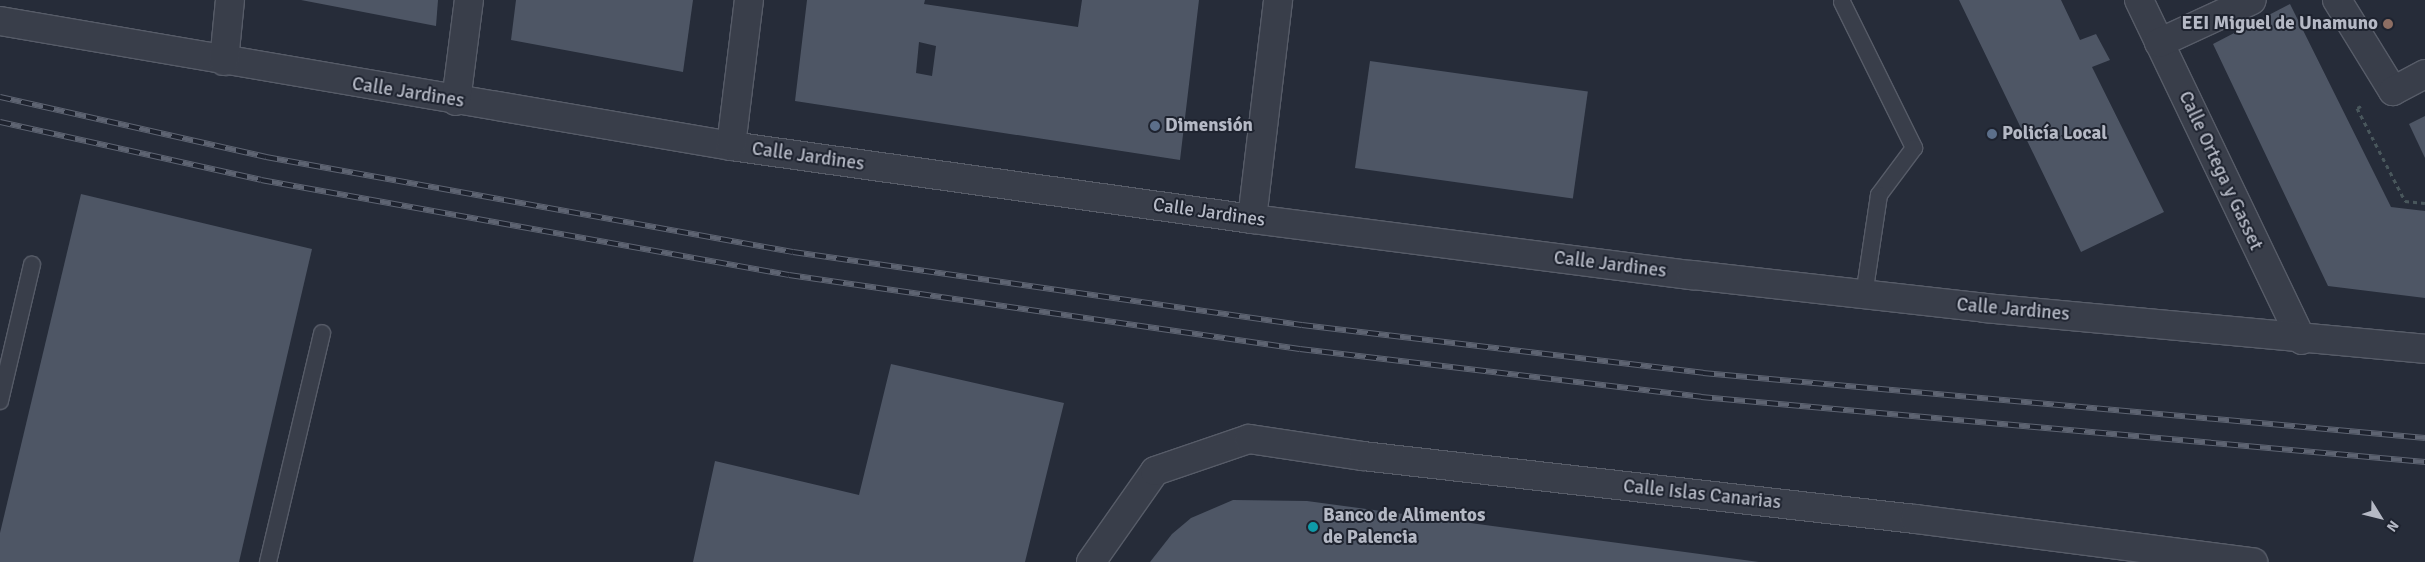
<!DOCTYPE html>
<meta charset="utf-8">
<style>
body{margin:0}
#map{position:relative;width:2425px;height:562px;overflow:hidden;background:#262c39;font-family:Signika,sans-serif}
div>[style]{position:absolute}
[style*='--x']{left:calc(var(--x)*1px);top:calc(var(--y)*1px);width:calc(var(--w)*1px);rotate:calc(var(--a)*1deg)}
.building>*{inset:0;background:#4e5665;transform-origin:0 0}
.path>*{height:3px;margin-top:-1.5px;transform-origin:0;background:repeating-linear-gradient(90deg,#49575c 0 4px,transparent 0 8px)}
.roads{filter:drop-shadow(1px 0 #575c68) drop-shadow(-1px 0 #575c68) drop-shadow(0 1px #575c68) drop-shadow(0 -1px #575c68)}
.lane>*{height:16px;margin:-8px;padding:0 8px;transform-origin:8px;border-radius:8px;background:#393e4a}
.street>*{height:28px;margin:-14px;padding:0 14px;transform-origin:14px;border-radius:14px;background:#393e4a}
.rail>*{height:5.5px;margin-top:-2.75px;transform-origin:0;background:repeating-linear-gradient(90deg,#1e232f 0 11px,#5e6472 0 22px);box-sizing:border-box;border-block:1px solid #5e6472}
.dots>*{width:14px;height:14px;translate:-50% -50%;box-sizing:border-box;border:2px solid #1e232f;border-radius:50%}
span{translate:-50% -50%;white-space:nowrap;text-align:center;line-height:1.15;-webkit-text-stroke:4px #1e232f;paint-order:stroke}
.poi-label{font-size:19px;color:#b5b9c5;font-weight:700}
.right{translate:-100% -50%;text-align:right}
.left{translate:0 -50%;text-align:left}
.street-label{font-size:19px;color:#b5b9c5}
.north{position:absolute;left:2355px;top:492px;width:50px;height:50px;-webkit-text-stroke:4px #1e232f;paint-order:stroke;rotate:126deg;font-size:14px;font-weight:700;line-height:20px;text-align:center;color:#b5b9c5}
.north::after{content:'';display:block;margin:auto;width:18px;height:22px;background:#b5b9c5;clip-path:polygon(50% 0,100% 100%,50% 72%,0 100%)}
</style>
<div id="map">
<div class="building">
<i style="clip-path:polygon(301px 0,438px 0,436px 26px)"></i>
<i style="clip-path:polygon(516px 0,693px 0,683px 72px,511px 40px)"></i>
<i style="clip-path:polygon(evenodd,807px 0,925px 0,924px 4px,1078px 27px,1082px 0,1199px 0,1180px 160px,795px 101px,807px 0,919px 42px,936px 46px,932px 76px,916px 73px,919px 42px)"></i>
<i style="clip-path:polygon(1959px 0,2061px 0,2080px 40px,2096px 34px,2110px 60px,2092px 67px,2164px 212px,2081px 252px)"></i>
<i style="clip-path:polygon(2290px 4px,2391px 207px,2425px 211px,2425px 298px,2328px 286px,2213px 44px)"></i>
<i style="left:1370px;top:61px;width:220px;height:108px;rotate:8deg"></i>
<i style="clip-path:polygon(2425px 116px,2425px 158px,2409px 124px)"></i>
<i style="clip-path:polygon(81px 194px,312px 249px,239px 562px,0 562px,0 533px)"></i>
<i style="clip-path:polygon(891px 364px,1064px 403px,1025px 562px,693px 562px,715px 461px,859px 495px)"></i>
<i style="clip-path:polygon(1233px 500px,1307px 501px,1759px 562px,1150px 562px,1172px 534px,1191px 518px)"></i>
</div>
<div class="path">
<i style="--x:2361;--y:106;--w:4;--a:153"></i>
<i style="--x:2357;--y:108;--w:105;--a:62.7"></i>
<i style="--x:2405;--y:201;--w:20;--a:6"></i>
</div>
<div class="roads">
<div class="lane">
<i style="--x:1842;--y:2;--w:163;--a:63.7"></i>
<i style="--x:1914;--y:148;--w:59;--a:126.7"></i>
<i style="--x:1879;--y:195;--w:101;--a:98.5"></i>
<i style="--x:0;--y:401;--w:140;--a:-76.8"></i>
<i style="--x:268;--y:562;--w:235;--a:-76.7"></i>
</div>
<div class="street">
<i style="--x:2139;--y:0;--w:377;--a:64.4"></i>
<i style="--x:2337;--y:0;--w:107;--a:58.4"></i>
<i style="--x:2393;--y:91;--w:36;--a:-28"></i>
<i style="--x:0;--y:21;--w:742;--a:9.7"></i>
<i style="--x:731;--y:146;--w:526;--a:7.98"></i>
<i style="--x:1252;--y:219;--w:444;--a:7.3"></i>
<i style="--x:1692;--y:275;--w:295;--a:6.4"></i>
<i style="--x:1985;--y:308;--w:442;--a:5.3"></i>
<i style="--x:2159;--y:43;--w:102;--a:-24.8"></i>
<i style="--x:224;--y:61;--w:61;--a:-84.4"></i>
<i style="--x:456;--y:101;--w:102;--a:-82.7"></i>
<i style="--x:731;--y:146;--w:147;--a:-83"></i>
<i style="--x:1252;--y:219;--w:221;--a:-83.2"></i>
<i style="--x:1091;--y:562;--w:111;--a:-54.9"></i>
<i style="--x:1155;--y:471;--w:99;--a:-18.8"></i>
<i style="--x:1249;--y:439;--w:115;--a:8.5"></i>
<i style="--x:1363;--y:456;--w:556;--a:6.51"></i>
<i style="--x:1915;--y:519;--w:341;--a:7.3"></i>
</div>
</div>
<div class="rail">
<i style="--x:0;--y:97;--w:273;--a:12.7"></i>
<i style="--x:266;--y:157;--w:535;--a:10.22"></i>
<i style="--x:793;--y:252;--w:514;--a:8.16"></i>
<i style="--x:1302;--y:325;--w:404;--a:6.8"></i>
<i style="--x:1703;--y:373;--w:725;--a:5.14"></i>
<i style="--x:0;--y:122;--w:267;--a:12.5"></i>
<i style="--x:261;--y:180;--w:536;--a:10.2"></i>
<i style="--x:789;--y:275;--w:516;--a:8.24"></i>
<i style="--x:1300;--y:349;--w:404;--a:6.8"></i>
<i style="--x:1701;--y:397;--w:727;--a:5.13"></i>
</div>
<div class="dots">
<i style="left:2388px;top:24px;background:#8d6e63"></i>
<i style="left:1155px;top:126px;background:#5c6f8a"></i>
<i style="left:1992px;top:134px;background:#5c6f8a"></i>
<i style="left:1313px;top:527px;background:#0f9aa8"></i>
</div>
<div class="poi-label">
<span class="right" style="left:2378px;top:24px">EEI Miguel de Unamuno</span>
<span class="left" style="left:1165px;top:126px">Dimensión</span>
<span class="left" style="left:2002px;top:134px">Policía Local</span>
<span class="left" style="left:1323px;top:527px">Banco de Alimentos<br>de Palencia</span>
</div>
<div class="street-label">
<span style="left:408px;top:93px;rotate:9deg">Calle Jardines</span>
<span style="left:808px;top:157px;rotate:8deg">Calle Jardines</span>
<span style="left:2220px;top:171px;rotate:65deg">Calle Ortega y Gasset</span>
<span style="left:1209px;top:213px;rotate:8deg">Calle Jardines</span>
<span style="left:1610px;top:265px;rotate:7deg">Calle Jardines</span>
<span style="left:2013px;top:310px;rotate:5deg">Calle Jardines</span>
<span style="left:1702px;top:495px;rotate:6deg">Calle Islas Canarias</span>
</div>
<div class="north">N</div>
</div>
